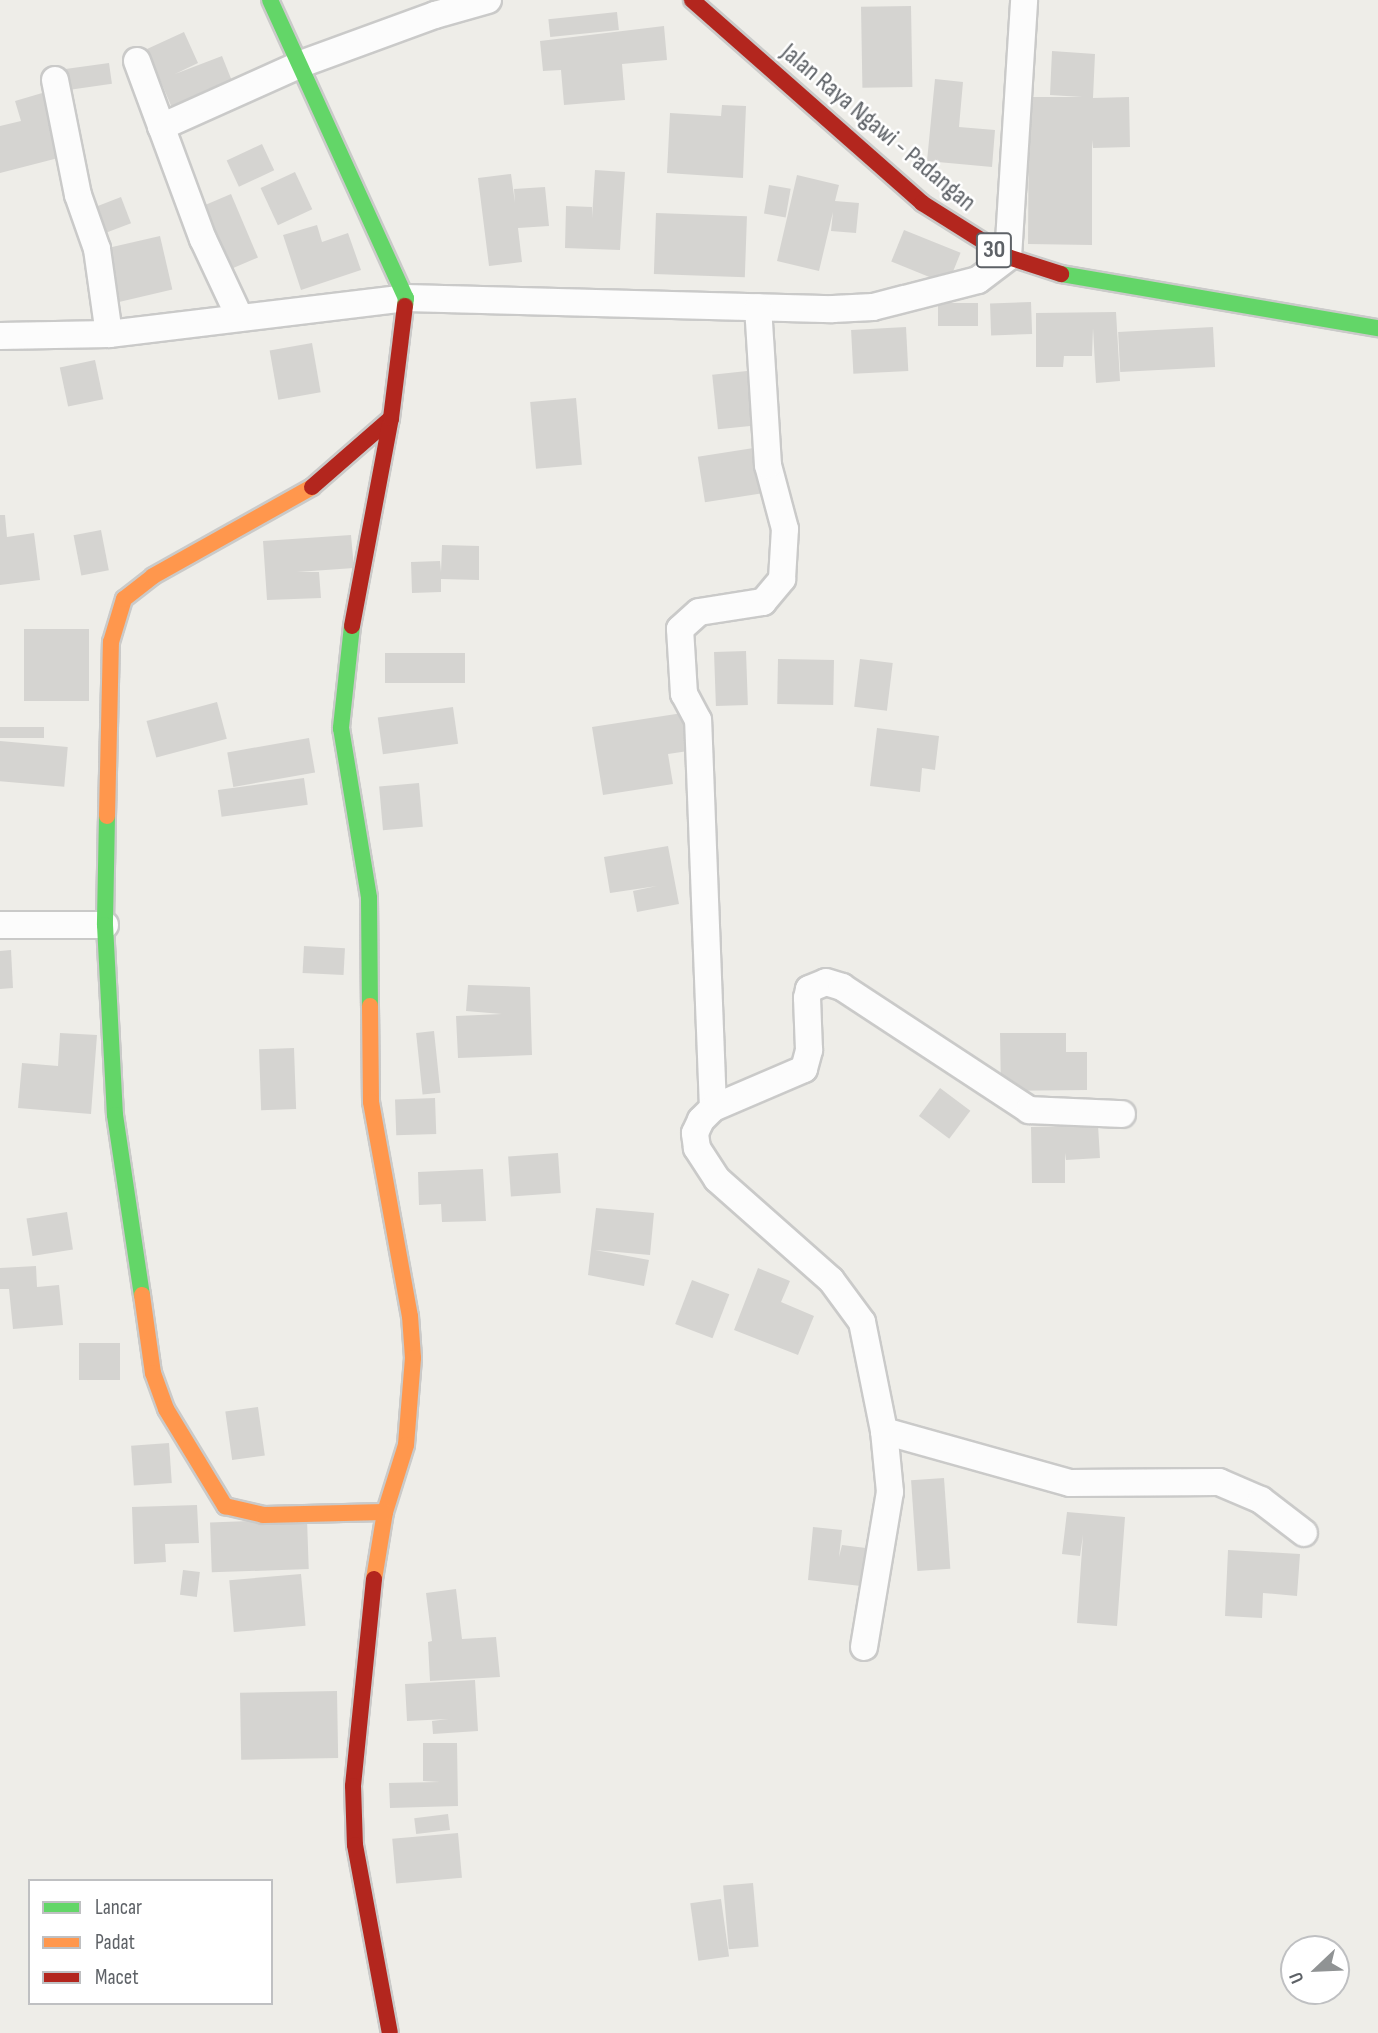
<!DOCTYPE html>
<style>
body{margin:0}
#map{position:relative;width:1378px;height:2033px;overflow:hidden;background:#eeede8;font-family:"Sofia Sans Condensed",sans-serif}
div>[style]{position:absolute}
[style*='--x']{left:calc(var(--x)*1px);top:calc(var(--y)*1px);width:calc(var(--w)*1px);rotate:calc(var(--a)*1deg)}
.building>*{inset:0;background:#d5d4d1;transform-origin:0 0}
.roads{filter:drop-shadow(2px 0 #cacac9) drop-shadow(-2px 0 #cacac9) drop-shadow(0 2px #cacac9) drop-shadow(0 -2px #cacac9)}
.street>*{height:26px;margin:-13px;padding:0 13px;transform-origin:13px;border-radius:13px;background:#fcfcfc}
.fast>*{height:16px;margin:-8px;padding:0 8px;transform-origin:8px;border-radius:8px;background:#63d668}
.slow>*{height:16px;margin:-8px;padding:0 8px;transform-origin:8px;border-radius:8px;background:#ff974d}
.jam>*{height:16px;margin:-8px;padding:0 8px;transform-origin:8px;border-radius:8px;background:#b3261e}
span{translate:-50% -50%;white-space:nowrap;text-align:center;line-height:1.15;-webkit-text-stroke:5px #fff;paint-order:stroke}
.shield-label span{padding:2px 5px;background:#fff;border:2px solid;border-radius:5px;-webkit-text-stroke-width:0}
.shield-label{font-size:24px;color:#5e6267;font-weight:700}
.street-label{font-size:26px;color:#5e6267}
.legend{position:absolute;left:28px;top:1879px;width:245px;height:126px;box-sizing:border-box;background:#fff;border:2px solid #bfc0c2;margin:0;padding:9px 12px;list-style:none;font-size:21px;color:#5e6267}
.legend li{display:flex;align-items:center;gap:14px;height:35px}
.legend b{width:35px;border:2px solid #bfc0c2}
.north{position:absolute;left:1280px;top:1935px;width:70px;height:70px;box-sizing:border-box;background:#fff;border:2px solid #bfc0c2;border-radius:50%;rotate:247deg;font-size:19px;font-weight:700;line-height:28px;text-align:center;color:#5e6267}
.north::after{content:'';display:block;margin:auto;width:24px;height:32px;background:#909394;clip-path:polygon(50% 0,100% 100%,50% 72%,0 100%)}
</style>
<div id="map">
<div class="building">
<i style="left:911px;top:6px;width:81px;height:50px;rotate:89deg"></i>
<i style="left:617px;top:12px;width:18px;height:69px;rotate:84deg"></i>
<i style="clip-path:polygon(664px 26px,667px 60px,622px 64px,625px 100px,564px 105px,561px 70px,543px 71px,540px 41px)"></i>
<i style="clip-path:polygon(184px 32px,198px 63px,175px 74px,222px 56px,236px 91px,175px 115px,147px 49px)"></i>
<i style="clip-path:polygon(1052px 51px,1095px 54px,1093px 98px,1129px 97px,1130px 147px,1093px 148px,1092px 140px,1092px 245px,1028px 244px,1029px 97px,1082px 97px,1050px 95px)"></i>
<i style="left:109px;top:63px;width:21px;height:44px;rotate:82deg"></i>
<i style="clip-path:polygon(935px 79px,963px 82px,959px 127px,995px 130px,992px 167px,927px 161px)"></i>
<i style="clip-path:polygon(49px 91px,66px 156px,0 173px,0 126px,21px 121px,15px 101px)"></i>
<i style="clip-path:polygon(722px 105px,746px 106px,743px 178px,667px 173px,670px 113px,721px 116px)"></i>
<i style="left:262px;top:144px;width:29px;height:39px;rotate:65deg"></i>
<i style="clip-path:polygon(595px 170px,625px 172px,620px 250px,565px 248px,566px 206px,592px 207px,592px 218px)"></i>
<i style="left:295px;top:172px;width:41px;height:38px;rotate:65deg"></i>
<i style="clip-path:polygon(511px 174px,515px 203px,514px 189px,545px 187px,549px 226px,518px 228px,522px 262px,489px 266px,478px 178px)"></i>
<i style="clip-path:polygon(797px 175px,839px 185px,835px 201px,859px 203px,856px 233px,831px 231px,833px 212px,819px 271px,777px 261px)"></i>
<i style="left:769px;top:185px;width:22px;height:29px;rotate:10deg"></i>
<i style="left:231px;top:194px;width:69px;height:37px;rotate:67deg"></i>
<i style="left:121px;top:197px;width:28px;height:29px;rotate:69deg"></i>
<i style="left:656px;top:213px;width:91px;height:61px;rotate:2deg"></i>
<i style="clip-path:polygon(317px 225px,322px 242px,348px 233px,361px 270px,301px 290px,283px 235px)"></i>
<i style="left:904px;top:230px;width:61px;height:34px;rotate:22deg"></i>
<i style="left:160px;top:236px;width:55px;height:58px;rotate:77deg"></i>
<i style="left:1031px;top:302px;width:32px;height:41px;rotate:88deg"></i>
<i style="left:938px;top:303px;width:40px;height:23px"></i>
<i style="clip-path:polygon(1116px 312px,1120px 381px,1096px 383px,1093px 328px,1092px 356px,1064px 356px,1063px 367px,1036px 367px,1036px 313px)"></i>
<i style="left:906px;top:327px;width:44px;height:55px;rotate:87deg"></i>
<i style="left:1213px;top:327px;width:40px;height:95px;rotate:87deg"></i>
<i style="left:312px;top:343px;width:50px;height:43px;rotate:80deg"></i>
<i style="left:95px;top:360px;width:40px;height:36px;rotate:78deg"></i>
<i style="left:747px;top:371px;width:55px;height:35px;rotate:84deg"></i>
<i style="left:576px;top:398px;width:67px;height:46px;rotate:85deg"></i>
<i style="left:760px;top:447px;width:46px;height:63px;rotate:81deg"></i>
<i style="clip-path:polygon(0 515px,5px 515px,7px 537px,34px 533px,40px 580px,0 585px)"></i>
<i style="left:101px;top:530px;width:41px;height:28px;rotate:79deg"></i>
<i style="clip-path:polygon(351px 535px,354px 568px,297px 572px,319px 572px,321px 598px,267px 600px,263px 541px)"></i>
<i style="clip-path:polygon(442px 545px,479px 546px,479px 580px,441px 579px,441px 592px,412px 593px,411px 562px,440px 561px,441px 572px)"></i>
<i style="left:24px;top:629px;width:65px;height:72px"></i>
<i style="left:746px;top:651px;width:54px;height:32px;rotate:88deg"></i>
<i style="left:465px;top:653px;width:30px;height:80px;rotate:90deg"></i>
<i style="left:778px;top:659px;width:56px;height:45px;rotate:1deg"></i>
<i style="left:860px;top:659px;width:33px;height:48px;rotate:7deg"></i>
<i style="left:217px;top:702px;width:38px;height:73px;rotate:75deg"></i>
<i style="left:453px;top:707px;width:37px;height:76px;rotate:82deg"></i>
<i style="clip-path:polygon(689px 712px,695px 750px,668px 754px,673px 784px,603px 795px,592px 727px)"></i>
<i style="left:0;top:727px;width:44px;height:11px"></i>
<i style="clip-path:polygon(877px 728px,939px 736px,935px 770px,922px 768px,920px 792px,870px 786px)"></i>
<i style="left:309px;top:738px;width:35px;height:83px;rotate:80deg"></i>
<i style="left:0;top:741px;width:68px;height:40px;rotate:5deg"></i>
<i style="left:304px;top:778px;width:27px;height:87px;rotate:82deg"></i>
<i style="left:419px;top:783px;width:44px;height:40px;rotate:85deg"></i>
<i style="clip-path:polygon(668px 846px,679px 904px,637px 912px,633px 891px,657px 886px,610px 893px,604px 857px)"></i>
<i style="left:304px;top:946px;width:41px;height:27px;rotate:3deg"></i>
<i style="clip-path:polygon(11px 950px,13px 988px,0 989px,0 951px)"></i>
<i style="clip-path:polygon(468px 985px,530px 987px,532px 1055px,458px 1058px,456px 1016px,502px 1014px,466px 1011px)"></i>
<i style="left:434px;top:1031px;width:62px;height:18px;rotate:84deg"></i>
<i style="clip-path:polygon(60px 1033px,97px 1035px,91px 1114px,18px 1108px,22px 1063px,58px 1066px)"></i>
<i style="clip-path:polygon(1000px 1033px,1066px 1033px,1066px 1052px,1087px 1052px,1087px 1090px,1001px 1091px)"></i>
<i style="left:294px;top:1048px;width:61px;height:35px;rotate:88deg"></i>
<i style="left:940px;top:1088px;width:38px;height:35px;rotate:37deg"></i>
<i style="left:435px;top:1098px;width:36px;height:40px;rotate:88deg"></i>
<i style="clip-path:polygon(1098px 1125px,1100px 1158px,1066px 1160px,1065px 1153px,1065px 1183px,1032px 1183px,1031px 1127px)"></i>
<i style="left:558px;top:1153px;width:40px;height:50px;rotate:86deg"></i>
<i style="clip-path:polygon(483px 1169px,486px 1221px,442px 1222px,441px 1204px,419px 1205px,418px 1172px)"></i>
<i style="clip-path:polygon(596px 1208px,654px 1213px,650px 1255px,595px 1250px,649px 1260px,644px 1286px,588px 1275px)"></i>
<i style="left:67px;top:1212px;width:38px;height:41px;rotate:81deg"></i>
<i style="clip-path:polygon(36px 1266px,37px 1287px,59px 1285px,63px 1325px,13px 1329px,9px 1289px,0 1289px,0 1268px)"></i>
<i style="clip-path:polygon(758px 1268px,790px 1281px,781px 1302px,814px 1316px,798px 1355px,734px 1330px)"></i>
<i style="left:692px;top:1280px;width:40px;height:47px;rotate:21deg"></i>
<i style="left:79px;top:1343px;width:41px;height:37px"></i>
<i style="left:258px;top:1407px;width:49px;height:33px;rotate:82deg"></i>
<i style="left:169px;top:1443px;width:40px;height:38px;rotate:86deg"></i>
<i style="left:944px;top:1478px;width:91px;height:33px;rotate:86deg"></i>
<i style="clip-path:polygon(197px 1505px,199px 1543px,165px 1544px,166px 1562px,134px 1564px,132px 1507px)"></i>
<i style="clip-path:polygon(1067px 1512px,1125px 1517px,1117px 1626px,1077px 1623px,1083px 1535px,1080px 1556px,1062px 1554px)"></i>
<i style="left:307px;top:1519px;width:50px;height:97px;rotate:88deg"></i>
<i style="clip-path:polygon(813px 1527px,842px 1530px,839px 1557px,842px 1545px,866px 1548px,861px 1586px,808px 1580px)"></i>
<i style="clip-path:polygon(1228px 1550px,1300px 1554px,1297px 1596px,1263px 1593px,1262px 1618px,1225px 1616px)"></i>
<i style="left:183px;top:1570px;width:17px;height:25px;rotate:7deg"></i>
<i style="left:301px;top:1574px;width:52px;height:72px;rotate:85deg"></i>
<i style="clip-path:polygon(456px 1589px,462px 1639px,496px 1637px,500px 1677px,430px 1681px,428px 1642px,432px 1641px,426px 1593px)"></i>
<i style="clip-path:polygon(475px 1680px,478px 1731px,433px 1734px,432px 1721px,448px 1719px,407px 1721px,405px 1684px)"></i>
<i style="left:337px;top:1691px;width:67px;height:97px;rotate:89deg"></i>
<i style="clip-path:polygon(423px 1743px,457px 1743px,458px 1806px,390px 1808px,389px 1783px,440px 1782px,423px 1781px)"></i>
<i style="left:448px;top:1814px;width:16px;height:34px;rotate:83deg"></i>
<i style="left:458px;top:1833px;width:45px;height:66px;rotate:85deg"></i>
<i style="left:753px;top:1883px;width:64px;height:30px;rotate:85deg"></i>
<i style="left:721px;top:1899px;width:58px;height:31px;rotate:82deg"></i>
</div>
<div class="roads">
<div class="street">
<i style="--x:137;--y:61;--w:190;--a:69.7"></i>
<i style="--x:203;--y:239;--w:87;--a:64.9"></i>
<i style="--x:55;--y:80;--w:117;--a:78.7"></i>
<i style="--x:78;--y:195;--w:57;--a:70.6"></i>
<i style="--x:97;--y:249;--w:86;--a:82"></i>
<i style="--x:161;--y:127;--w:154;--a:-24.2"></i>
<i style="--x:301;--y:64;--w:143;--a:-20.1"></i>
<i style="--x:435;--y:15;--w:55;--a:-15.8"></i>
<i style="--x:0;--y:336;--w:109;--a:-1.1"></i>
<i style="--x:109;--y:334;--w:299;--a:-6.9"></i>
<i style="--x:406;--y:298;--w:427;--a:1.5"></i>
<i style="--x:833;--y:309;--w:40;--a:-2.9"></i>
<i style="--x:873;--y:307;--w:108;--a:-14.4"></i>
<i style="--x:978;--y:280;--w:38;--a:-37"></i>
<i style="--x:1008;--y:257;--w:257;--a:-86.4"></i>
<i style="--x:0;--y:925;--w:105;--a:0"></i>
<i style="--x:713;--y:1108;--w:388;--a:-92.2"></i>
<i style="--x:698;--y:720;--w:30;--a:-118"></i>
<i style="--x:684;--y:694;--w:65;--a:-93.5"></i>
<i style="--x:680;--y:629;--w:25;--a:-42"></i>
<i style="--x:699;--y:612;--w:65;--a:-8.9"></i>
<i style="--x:763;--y:602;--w:30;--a:-50"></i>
<i style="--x:782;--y:579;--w:50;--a:-86.6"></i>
<i style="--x:785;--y:529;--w:66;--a:-104.9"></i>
<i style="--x:768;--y:465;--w:158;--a:-93.6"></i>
<i style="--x:884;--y:1431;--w:193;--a:15.6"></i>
<i style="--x:1070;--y:1483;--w:149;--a:-0.4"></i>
<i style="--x:1219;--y:1482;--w:46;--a:23.2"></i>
<i style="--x:1261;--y:1500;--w:54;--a:37.5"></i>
<i style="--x:864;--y:1647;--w:157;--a:-80.5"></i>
<i style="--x:890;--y:1492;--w:61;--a:-95.6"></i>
<i style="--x:884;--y:1431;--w:111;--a:-101.4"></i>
<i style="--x:862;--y:1322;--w:52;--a:-126.4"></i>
<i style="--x:831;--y:1280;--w:152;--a:-138.5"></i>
<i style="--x:717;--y:1179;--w:37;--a:-123"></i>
<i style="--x:697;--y:1148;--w:15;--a:-98"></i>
<i style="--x:695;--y:1133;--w:14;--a:-65"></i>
<i style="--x:701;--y:1120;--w:17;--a:-45"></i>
<i style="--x:713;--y:1108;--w:99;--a:-23.2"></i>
<i style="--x:804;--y:1069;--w:20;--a:-75"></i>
<i style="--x:809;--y:1050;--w:52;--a:-92.2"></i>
<i style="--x:807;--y:998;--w:9;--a:-77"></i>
<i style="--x:809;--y:989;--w:18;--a:-22"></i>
<i style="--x:826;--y:982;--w:17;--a:17"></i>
<i style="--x:842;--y:987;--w:224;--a:33.3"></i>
<i style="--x:1029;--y:1110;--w:93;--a:2.5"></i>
</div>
<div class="fast">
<i style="--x:270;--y:0;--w:328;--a:65.5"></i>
<i style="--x:406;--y:298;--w:8;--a:97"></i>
<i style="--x:1061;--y:274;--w:322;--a:9.7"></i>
<i style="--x:352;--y:626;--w:103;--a:96.2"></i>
<i style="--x:341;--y:728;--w:172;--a:80.6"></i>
<i style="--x:369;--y:898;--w:108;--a:89.5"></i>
<i style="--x:107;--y:816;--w:109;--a:91.1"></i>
<i style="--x:105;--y:925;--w:190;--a:87"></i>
<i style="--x:115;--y:1115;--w:182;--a:81.5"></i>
</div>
<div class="slow">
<i style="--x:107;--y:816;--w:174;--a:-88.7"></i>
<i style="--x:111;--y:642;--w:45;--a:-73.2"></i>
<i style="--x:124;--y:599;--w:37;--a:-38"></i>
<i style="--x:153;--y:576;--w:182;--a:-29.2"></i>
<i style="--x:370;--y:1006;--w:96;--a:89.4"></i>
<i style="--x:371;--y:1102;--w:218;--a:79.7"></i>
<i style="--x:410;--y:1316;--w:42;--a:85.9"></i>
<i style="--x:413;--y:1358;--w:87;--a:94.6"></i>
<i style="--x:406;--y:1445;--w:70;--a:107.4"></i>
<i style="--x:385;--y:1512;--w:68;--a:99.3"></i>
<i style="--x:142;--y:1295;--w:79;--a:82"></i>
<i style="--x:153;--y:1373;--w:38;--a:70"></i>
<i style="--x:166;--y:1409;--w:114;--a:58.7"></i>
<i style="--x:225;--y:1506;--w:39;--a:13"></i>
<i style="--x:263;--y:1515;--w:122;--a:-1.4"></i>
</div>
<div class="jam">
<i style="--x:692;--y:0;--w:307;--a:41.4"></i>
<i style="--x:922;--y:203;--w:102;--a:32.1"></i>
<i style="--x:1008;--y:257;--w:56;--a:17.8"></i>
<i style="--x:312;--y:487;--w:105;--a:-41.1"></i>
<i style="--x:352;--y:626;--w:212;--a:-79.4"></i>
<i style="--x:391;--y:418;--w:113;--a:-82.9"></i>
<i style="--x:374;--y:1579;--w:208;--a:95.8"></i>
<i style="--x:353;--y:1786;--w:59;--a:88.1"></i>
<i style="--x:355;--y:1845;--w:191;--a:79.5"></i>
</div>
</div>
<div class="shield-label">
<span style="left:994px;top:250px">30</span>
</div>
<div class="street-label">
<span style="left:878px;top:128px;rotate:40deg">Jalan Raya Ngawi - Padangan</span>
</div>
<ul class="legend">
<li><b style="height:9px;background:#63d668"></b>Lancar</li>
<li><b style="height:9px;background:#ff974d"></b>Padat</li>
<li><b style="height:9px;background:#b3261e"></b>Macet</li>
</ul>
<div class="north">U</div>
</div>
